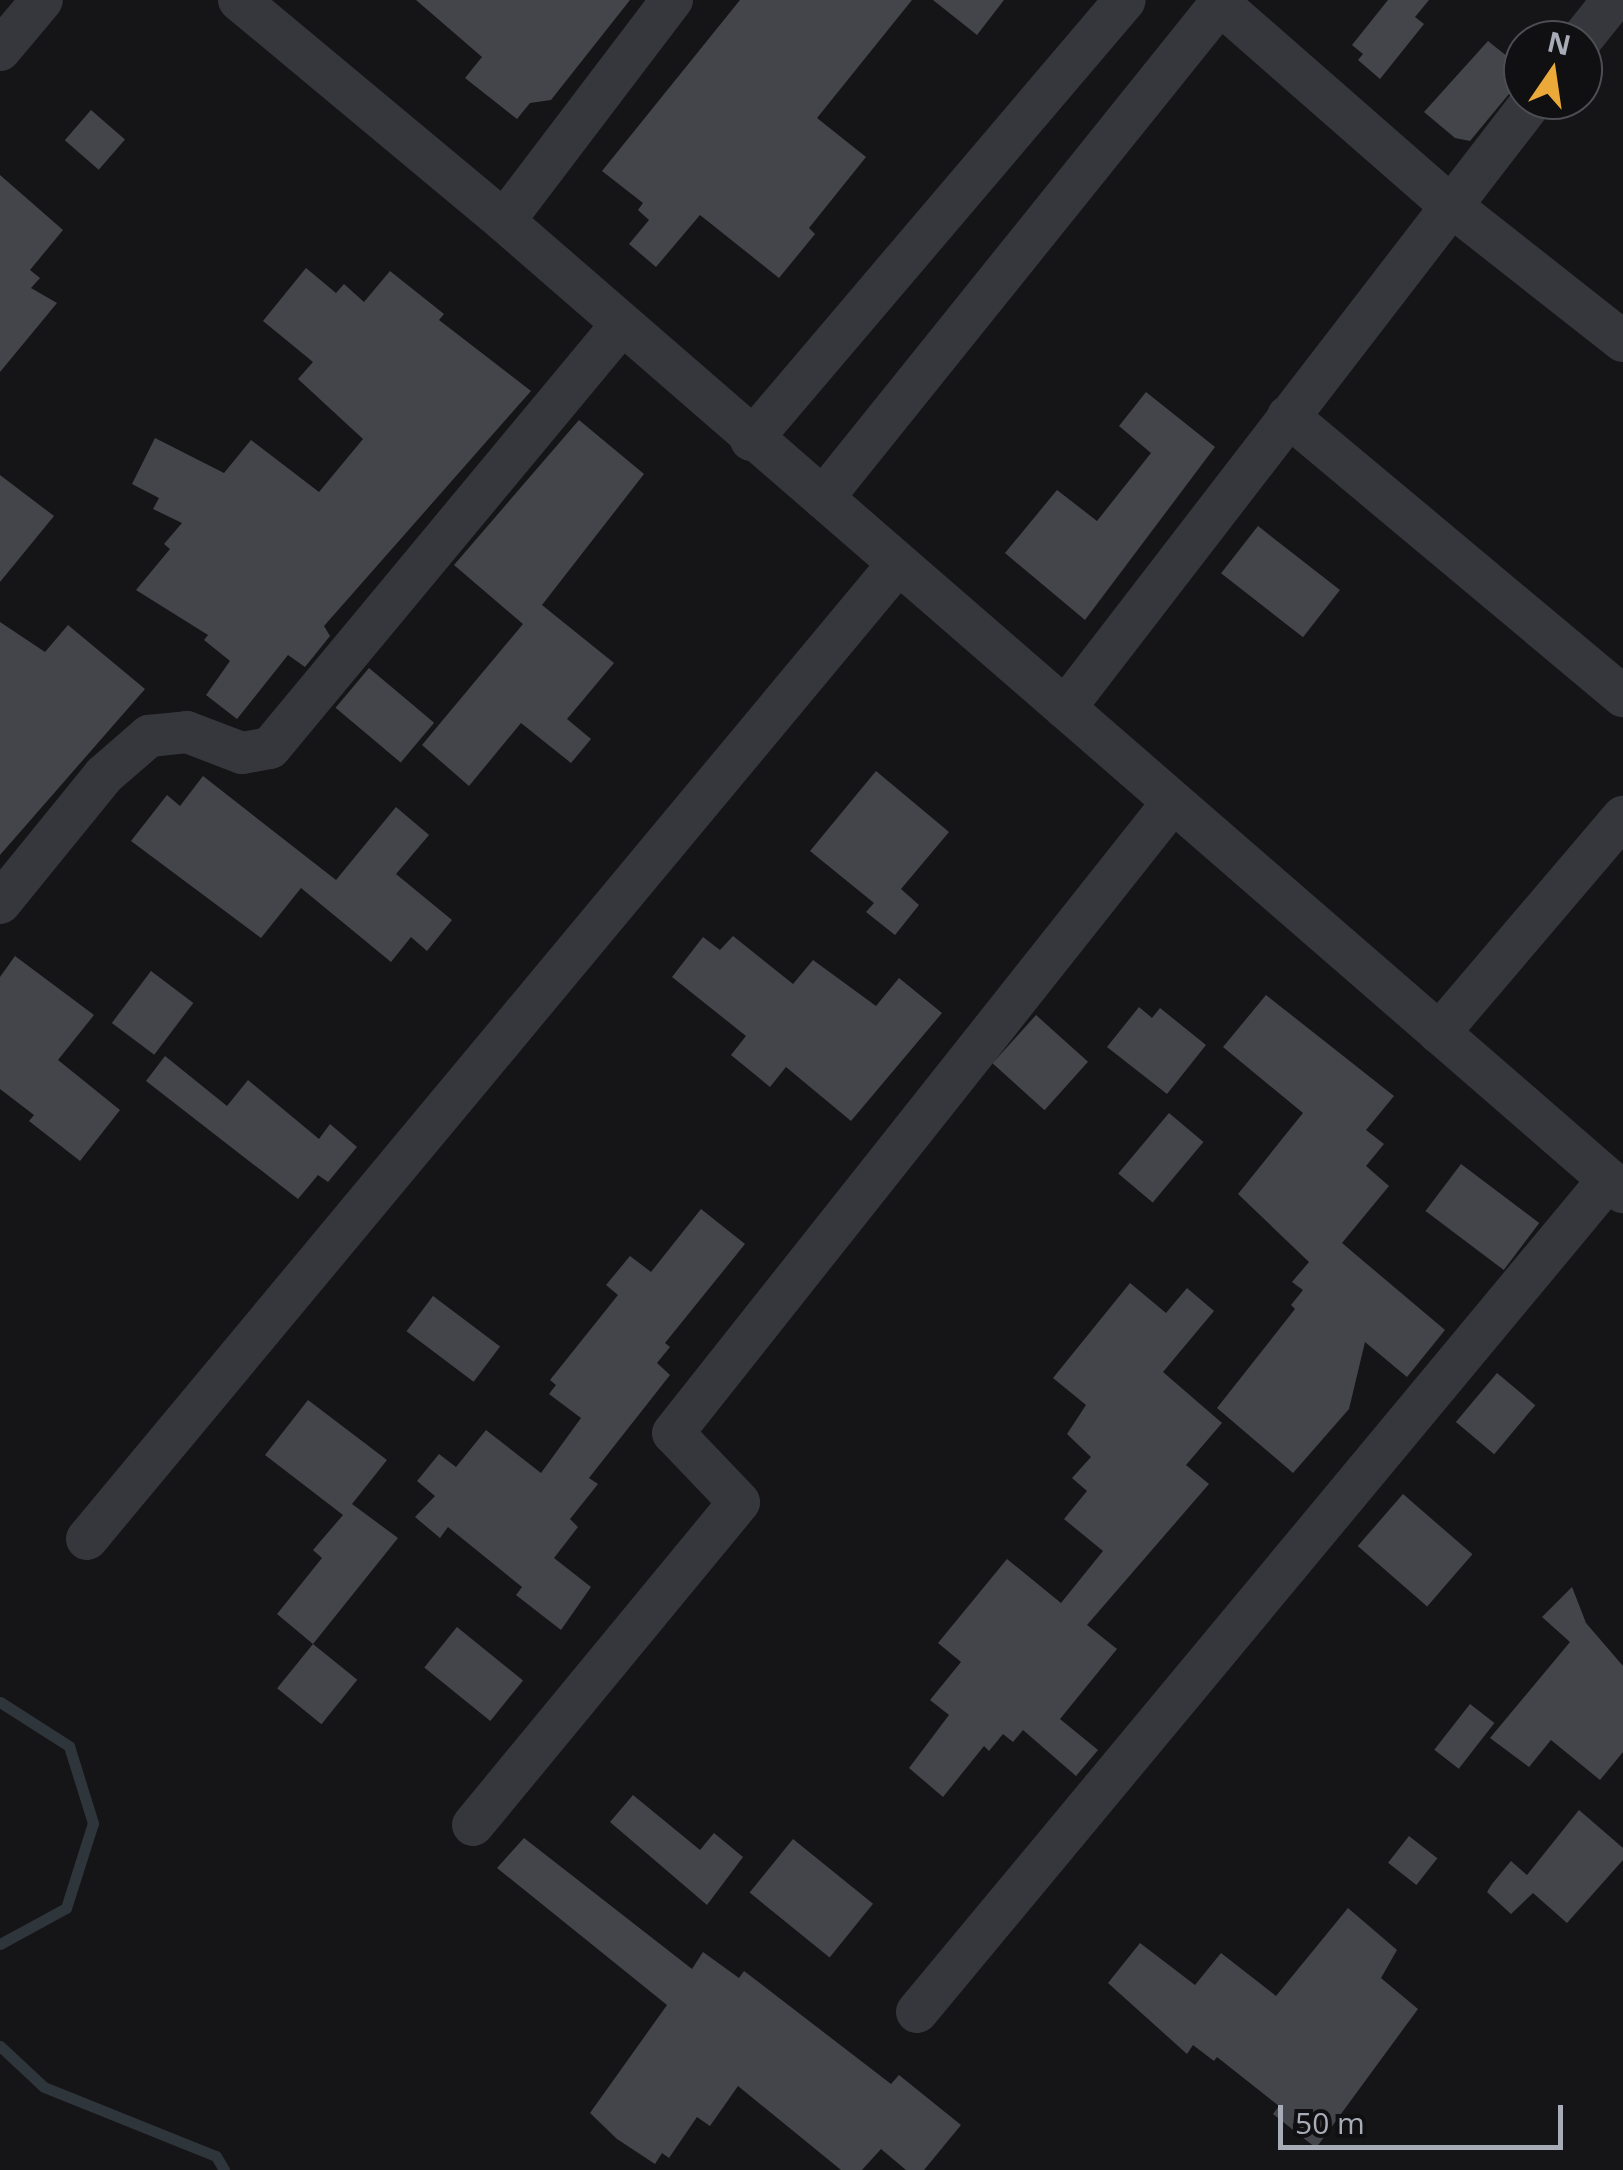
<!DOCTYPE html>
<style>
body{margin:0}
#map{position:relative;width:1623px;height:2170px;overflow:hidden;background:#151517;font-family:"Open Sans",sans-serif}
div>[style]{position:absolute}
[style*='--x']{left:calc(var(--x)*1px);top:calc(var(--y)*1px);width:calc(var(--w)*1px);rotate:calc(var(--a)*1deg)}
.stream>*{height:11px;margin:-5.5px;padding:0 5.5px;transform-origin:5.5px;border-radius:5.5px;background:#2e363c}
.building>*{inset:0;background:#44454a;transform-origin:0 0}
.minor>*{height:42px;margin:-21px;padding:0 21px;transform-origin:21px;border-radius:21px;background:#36373c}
span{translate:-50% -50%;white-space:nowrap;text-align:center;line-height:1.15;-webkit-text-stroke:10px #101012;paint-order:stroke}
.north{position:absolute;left:1503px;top:20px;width:100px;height:100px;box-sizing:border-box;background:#101012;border:2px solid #4c4e54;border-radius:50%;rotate:13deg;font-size:28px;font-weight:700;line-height:40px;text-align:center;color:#a7acb6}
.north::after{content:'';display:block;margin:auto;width:35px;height:45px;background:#eaa939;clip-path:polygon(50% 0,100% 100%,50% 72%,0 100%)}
.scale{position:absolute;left:1278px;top:2105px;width:285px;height:45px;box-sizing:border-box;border:5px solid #a7acb6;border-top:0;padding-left:12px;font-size:30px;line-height:35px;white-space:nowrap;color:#a7acb6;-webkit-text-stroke:8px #101012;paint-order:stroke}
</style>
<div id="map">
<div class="stream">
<i style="--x:0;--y:1702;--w:82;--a:32.5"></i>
<i style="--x:69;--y:1746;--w:81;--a:72.7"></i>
<i style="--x:93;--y:1823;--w:89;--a:107.6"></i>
<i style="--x:66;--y:1908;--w:75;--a:151.4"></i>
<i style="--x:0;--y:2046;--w:60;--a:43"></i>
<i style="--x:44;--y:2087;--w:185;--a:21.9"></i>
<i style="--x:216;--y:2156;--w:16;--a:60"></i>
</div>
<div class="building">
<i style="clip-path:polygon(416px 0,630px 0,551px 100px,530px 103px,517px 119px,465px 78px,482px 57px)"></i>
<i style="clip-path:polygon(740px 0,912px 0,817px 118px,866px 157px,809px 228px,815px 234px,779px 278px,700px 215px,656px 267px,629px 244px,649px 220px,638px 210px,643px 203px,602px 171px)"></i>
<i style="clip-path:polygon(933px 0,1004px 0,977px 35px)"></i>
<i style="clip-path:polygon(1388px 0,1429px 0,1415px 17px,1424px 24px,1380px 79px,1358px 60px,1363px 54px,1352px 45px)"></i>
<i style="clip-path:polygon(1488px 41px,1523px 69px,1523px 77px,1470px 141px,1455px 138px,1424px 112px)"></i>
<i style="left:91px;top:110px;width:45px;height:40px;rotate:41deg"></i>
<i style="clip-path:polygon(0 175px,63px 230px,30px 270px,40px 278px,31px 288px,57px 303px,0 372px)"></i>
<i style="clip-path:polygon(306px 268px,336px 293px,344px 284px,364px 302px,390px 271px,444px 314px,439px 320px,531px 391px,324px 626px,330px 636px,305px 667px,288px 655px,237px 719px,206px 695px,230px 661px,204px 640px,208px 635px,136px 590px,170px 549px,164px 544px,182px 523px,153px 509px,159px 498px,132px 484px,155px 438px,224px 473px,251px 440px,319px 492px,363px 439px,298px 379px,313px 362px,263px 321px)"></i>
<i style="clip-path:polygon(1146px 392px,1215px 447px,1085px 620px,1005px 553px,1057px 490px,1097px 521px,1151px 453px,1119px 426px)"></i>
<i style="clip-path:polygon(579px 420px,644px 474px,542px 605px,614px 663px,567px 719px,591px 739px,571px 763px,521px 723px,469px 786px,422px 745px,523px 624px,454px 565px)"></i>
<i style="clip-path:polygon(0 475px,54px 516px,0 582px)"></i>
<i style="left:1258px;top:526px;width:104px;height:60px;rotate:38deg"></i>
<i style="clip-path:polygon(0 622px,45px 652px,68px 625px,145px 689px,0 855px)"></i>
<i style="left:369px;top:668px;width:85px;height:52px;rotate:40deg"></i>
<i style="clip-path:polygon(876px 771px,949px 832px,901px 889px,919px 905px,895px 935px,866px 912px,874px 903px,810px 851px)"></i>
<i style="clip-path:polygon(203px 776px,336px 880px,396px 807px,429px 835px,396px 874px,452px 920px,427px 951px,411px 937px,391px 962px,301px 888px,261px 938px,131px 841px,167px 795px,180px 806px)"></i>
<i style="clip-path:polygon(733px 936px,793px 984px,813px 960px,876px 1006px,899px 978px,942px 1013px,851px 1121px,786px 1067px,770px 1087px,731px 1055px,746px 1036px,672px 977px,703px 937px,720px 950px)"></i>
<i style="clip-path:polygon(15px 956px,94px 1015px,58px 1060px,120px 1110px,80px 1161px,29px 1121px,34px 1115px,0 1089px,0 977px)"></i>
<i style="left:151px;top:971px;width:53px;height:65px;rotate:37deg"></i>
<i style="clip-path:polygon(1266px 995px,1394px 1096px,1366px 1130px,1384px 1144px,1366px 1166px,1389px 1186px,1342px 1243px,1445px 1330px,1407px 1377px,1365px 1342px,1349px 1409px,1293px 1473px,1217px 1408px,1295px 1309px,1291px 1305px,1303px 1290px,1292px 1282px,1309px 1262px,1238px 1194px,1303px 1113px,1223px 1047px)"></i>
<i style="clip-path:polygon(1139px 1007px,1152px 1018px,1160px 1008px,1206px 1045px,1167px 1094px,1107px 1047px)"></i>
<i style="left:1036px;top:1015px;width:70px;height:65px;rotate:42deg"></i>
<i style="clip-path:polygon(165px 1056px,227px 1106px,248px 1080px,319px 1139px,330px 1124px,357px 1147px,328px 1182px,318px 1175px,298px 1199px,146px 1081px)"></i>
<i style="left:1169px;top:1113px;width:45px;height:79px;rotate:40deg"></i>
<i style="left:1461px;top:1164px;width:98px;height:59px;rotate:37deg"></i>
<i style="clip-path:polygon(701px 1209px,745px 1244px,665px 1343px,670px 1347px,657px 1363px,670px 1375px,589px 1478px,598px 1484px,570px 1519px,578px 1527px,554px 1558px,591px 1587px,561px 1630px,516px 1595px,522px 1587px,448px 1527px,440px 1538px,415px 1517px,435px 1496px,417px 1481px,439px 1454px,456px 1467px,486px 1430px,541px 1473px,581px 1418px,549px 1394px,556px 1385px,550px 1380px,618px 1295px,606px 1285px,630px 1256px,651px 1272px)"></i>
<i style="clip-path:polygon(1130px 1283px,1166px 1313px,1187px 1288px,1214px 1311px,1163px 1372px,1222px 1423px,1186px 1465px,1209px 1484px,1087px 1625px,1117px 1649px,1060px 1719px,1098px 1750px,1076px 1776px,1023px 1730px,1013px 1742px,1003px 1734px,989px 1751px,984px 1746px,943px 1797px,909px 1768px,949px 1715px,930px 1700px,961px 1662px,938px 1643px,1007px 1559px,1061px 1603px,1103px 1551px,1064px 1519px,1087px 1491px,1072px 1478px,1091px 1457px,1067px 1434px,1086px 1405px,1053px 1378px)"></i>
<i style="left:433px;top:1296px;width:84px;height:44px;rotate:37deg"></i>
<i style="left:1497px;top:1373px;width:50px;height:64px;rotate:40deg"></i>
<i style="clip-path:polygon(308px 1400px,387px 1460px,352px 1504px,398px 1538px,313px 1644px,277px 1614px,322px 1558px,313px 1550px,343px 1515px,265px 1455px)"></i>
<i style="left:1403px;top:1494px;width:92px;height:69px;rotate:41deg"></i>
<i style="clip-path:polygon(1572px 1587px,1586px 1623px,1623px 1666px,1623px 1752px,1600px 1780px,1551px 1740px,1529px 1767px,1490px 1738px,1570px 1642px,1542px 1617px)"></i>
<i style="left:457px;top:1627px;width:85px;height:52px;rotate:39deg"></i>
<i style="left:313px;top:1644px;width:57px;height:57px;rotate:39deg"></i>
<i style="left:1470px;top:1704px;width:31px;height:58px;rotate:38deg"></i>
<i style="clip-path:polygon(633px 1795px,700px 1850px,714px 1833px,743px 1857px,707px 1905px,610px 1822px)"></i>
<i style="clip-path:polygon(1579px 1810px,1623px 1848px,1623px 1860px,1567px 1923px,1533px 1893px,1511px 1914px,1487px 1892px,1492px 1884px,1511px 1861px,1527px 1875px)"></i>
<i style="left:1409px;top:1836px;width:36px;height:34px;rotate:38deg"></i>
<i style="clip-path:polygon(524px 1838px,692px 1969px,703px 1952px,739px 1978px,744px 1971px,891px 2084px,899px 2075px,961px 2125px,924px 2170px,906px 2170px,881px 2149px,862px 2170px,841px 2170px,738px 2086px,710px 2126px,697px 2117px,669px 2158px,662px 2153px,655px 2164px,617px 2139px,590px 2113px,667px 2005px,497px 1868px)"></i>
<i style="left:793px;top:1839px;width:103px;height:69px;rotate:39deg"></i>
<i style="clip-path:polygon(1348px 1908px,1397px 1950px,1381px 1978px,1418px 2009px,1316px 2148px,1273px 2114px,1279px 2106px,1217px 2057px,1214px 2061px,1193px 2045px,1187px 2054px,1108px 1983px,1140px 1943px,1195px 1985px,1221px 1953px,1276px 1996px)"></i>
</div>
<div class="minor">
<i style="--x:239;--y:0;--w:345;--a:39.8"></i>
<i style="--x:504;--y:221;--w:1482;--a:40.95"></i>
<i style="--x:1220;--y:4;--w:305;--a:41.2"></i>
<i style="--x:1450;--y:205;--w:220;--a:38.2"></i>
<i style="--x:1581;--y:40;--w:51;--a:-51.3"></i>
<i style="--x:0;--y:50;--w:65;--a:-50"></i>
<i style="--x:504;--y:221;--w:278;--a:-52.8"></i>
<i style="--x:1288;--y:416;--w:437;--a:39.9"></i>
<i style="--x:751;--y:440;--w:577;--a:-49.64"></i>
<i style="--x:823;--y:498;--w:639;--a:-51.23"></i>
<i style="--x:1065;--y:708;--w:767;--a:-52.41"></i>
<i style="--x:0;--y:903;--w:165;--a:-50.9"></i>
<i style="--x:104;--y:775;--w:60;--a:-40.9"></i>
<i style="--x:149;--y:736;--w:38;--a:-6"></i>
<i style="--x:187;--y:732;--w:59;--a:20.9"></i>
<i style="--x:242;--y:753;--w:28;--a:-10"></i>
<i style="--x:270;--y:748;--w:551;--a:-50.3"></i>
<i style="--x:1439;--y:1033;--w:284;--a:-49.6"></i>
<i style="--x:87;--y:1539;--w:1268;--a:-50.25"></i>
<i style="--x:473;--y:1825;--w:418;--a:-50.5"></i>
<i style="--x:739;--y:1502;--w:95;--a:-133.7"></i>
<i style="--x:673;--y:1433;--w:805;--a:-51.61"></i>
<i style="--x:917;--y:2012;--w:1082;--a:-50.29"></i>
</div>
<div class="north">N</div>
<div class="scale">50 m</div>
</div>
